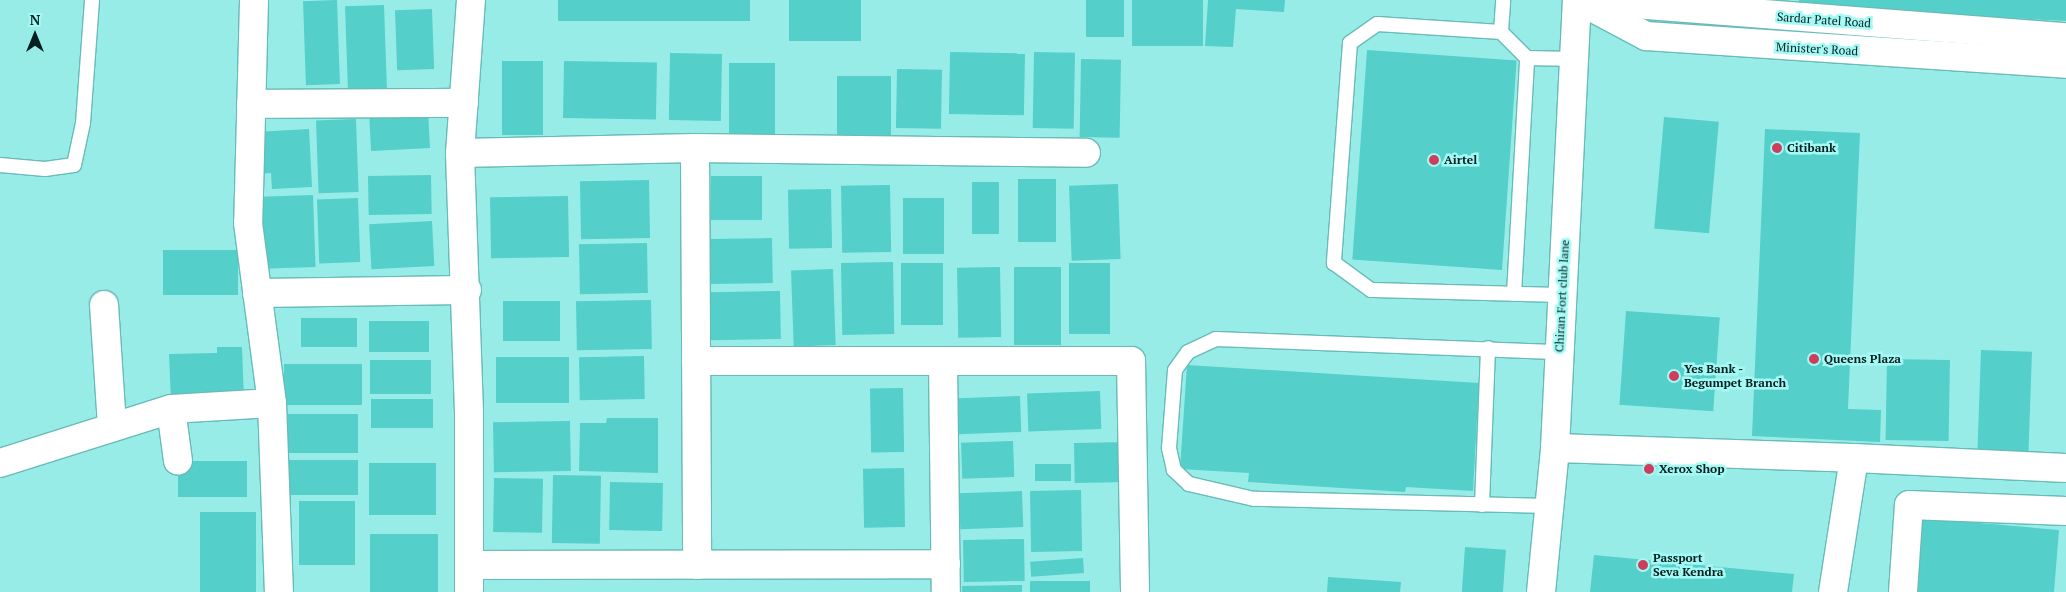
<!DOCTYPE html>
<style>
body{margin:0}
#map{position:relative;width:2066px;height:592px;overflow:hidden;background:#98ece7;font-family:"PT Serif",serif}
div>[style]{position:absolute}
[style*='--x']{left:calc(var(--x)*1px);top:calc(var(--y)*1px);width:calc(var(--w)*1px);rotate:calc(var(--a)*1deg)}
.building>*{inset:0;background:#54cfca;transform-origin:0 0}
.roads{filter:drop-shadow(1px 0 #68bbb7) drop-shadow(-1px 0 #68bbb7) drop-shadow(0 1px #68bbb7) drop-shadow(0 -1px #68bbb7)}
.service>*{height:14px;margin:-7px;padding:0 7px;transform-origin:7px;border-radius:7px;background:#fff}
.minor>*{height:28px;margin:-14px;padding:0 14px;transform-origin:14px;border-radius:14px;background:#fff}
.secondary>*{height:28px;margin:-14px;padding:0 14px;transform-origin:14px;border-radius:14px;background:#fff}
.primary>*{height:28px;margin:-14px;padding:0 14px;transform-origin:14px;border-radius:14px;background:#fff}
.dots>*{width:14px;height:14px;translate:-50% -50%;box-sizing:border-box;border:2px solid #a5f9f5;border-radius:50%}
span{translate:-50% -50%;white-space:nowrap;text-align:center;line-height:1.15;-webkit-text-stroke:5px #a5f9f5;paint-order:stroke}
.street-label{font-size:12px;color:#001f1e}
.poi-label{font-size:12px;color:#001f1e;font-weight:700}
.left{translate:0 -50%;text-align:left}
.north{position:absolute;left:10px;top:10px;width:50px;height:50px;-webkit-text-stroke:4px #a5f9f5;paint-order:stroke;rotate:0deg;font-size:14px;font-weight:700;line-height:20px;text-align:center;color:#001f1e}
.north::after{content:'';display:block;margin:auto;width:18px;height:22px;background:#001f1e;clip-path:polygon(50% 0,100% 100%,50% 72%,0 100%)}
</style>
<div id="map">
<div class="building">
<i style="left:337px;top:0;width:84px;height:34px;rotate:88deg"></i>
<i style="left:558px;top:0;width:192px;height:21px"></i>
<i style="left:789px;top:0;width:72px;height:41px"></i>
<i style="left:1086px;top:0;width:38px;height:37px"></i>
<i style="left:1132px;top:0;width:71px;height:46px"></i>
<i style="clip-path:polygon(1208px 0,1285px 0,1284px 12px,1236px 9px,1233px 47px,1205px 46px)"></i>
<i style="clip-path:polygon(1799px 0,2066px 0,2066px 21px,1799px 7px)"></i>
<i style="left:384px;top:5px;width:84px;height:39px;rotate:88deg"></i>
<i style="left:432px;top:9px;width:60px;height:37px;rotate:88deg"></i>
<i style="left:1367px;top:50px;width:150px;height:210px;rotate:4deg"></i>
<i style="left:950px;top:52px;width:75px;height:62px;rotate:1deg"></i>
<i style="left:1034px;top:52px;width:41px;height:76px;rotate:1deg"></i>
<i style="left:670px;top:53px;width:52px;height:67px;rotate:1deg"></i>
<i style="left:1081px;top:59px;width:40px;height:78px;rotate:1deg"></i>
<i style="left:502px;top:61px;width:41px;height:74px"></i>
<i style="left:564px;top:61px;width:93px;height:57px;rotate:1deg"></i>
<i style="left:729px;top:63px;width:46px;height:72px"></i>
<i style="left:897px;top:69px;width:45px;height:59px;rotate:1deg"></i>
<i style="left:837px;top:76px;width:54px;height:62px"></i>
<i style="left:428px;top:110px;width:38px;height:59px;rotate:87deg"></i>
<i style="left:1664px;top:117px;width:55px;height:112px;rotate:5deg"></i>
<i style="left:356px;top:119px;width:73px;height:40px;rotate:88deg"></i>
<i style="clip-path:polygon(309px 129px,312px 187px,272px 189px,271px 173px,257px 174px,255px 132px)"></i>
<i style="clip-path:polygon(1765px 129px,1860px 133px,1848px 409px,1881px 410px,1880px 442px,1752px 436px)"></i>
<i style="left:431px;top:175px;width:39px;height:63px;rotate:89deg"></i>
<i style="left:762px;top:176px;width:44px;height:51px;rotate:90deg"></i>
<i style="left:1018px;top:179px;width:38px;height:63px"></i>
<i style="left:649px;top:180px;width:58px;height:69px;rotate:89deg"></i>
<i style="left:972px;top:182px;width:27px;height:52px"></i>
<i style="left:1118px;top:184px;width:75px;height:49px;rotate:88deg"></i>
<i style="left:890px;top:185px;width:67px;height:49px;rotate:89deg"></i>
<i style="left:831px;top:189px;width:59px;height:43px;rotate:89deg"></i>
<i style="left:313px;top:195px;width:72px;height:53px;rotate:88deg"></i>
<i style="left:568px;top:196px;width:61px;height:78px;rotate:89deg"></i>
<i style="left:358px;top:198px;width:64px;height:41px;rotate:88deg"></i>
<i style="left:903px;top:198px;width:41px;height:56px"></i>
<i style="left:432px;top:221px;width:45px;height:63px;rotate:87deg"></i>
<i style="left:772px;top:238px;width:45px;height:62px;rotate:89deg"></i>
<i style="left:647px;top:243px;width:50px;height:68px;rotate:89deg"></i>
<i style="left:163px;top:250px;width:75px;height:45px"></i>
<i style="left:893px;top:262px;width:72px;height:52px;rotate:89deg"></i>
<i style="left:901px;top:263px;width:42px;height:62px"></i>
<i style="left:1069px;top:263px;width:41px;height:71px"></i>
<i style="left:1000px;top:267px;width:70px;height:43px;rotate:89deg"></i>
<i style="left:1014px;top:267px;width:47px;height:78px"></i>
<i style="left:833px;top:269px;width:76px;height:42px;rotate:88deg"></i>
<i style="left:780px;top:291px;width:48px;height:70px;rotate:89deg"></i>
<i style="left:651px;top:300px;width:49px;height:75px;rotate:89deg"></i>
<i style="left:560px;top:301px;width:40px;height:57px;rotate:90deg"></i>
<i style="left:1626px;top:311px;width:94px;height:94px;rotate:4deg"></i>
<i style="left:301px;top:318px;width:56px;height:29px"></i>
<i style="left:369px;top:321px;width:60px;height:31px"></i>
<i style="clip-path:polygon(217px 347px,242px 347px,244px 400px,171px 401px,169px 354px,217px 353px)"></i>
<i style="left:1981px;top:350px;width:51px;height:106px;rotate:2deg"></i>
<i style="left:644px;top:356px;width:43px;height:65px;rotate:89deg"></i>
<i style="left:569px;top:357px;width:46px;height:73px;rotate:90deg"></i>
<i style="left:1887px;top:359px;width:63px;height:81px;rotate:1deg"></i>
<i style="left:370px;top:360px;width:61px;height:34px"></i>
<i style="left:284px;top:364px;width:78px;height:41px"></i>
<i style="clip-path:polygon(1187px 365px,1479px 383px,1473px 491px,1406px 487px,1405px 492px,1248px 482px,1249px 473px,1180px 469px)"></i>
<i style="left:903px;top:388px;width:64px;height:33px;rotate:89deg"></i>
<i style="left:1100px;top:391px;width:38px;height:73px;rotate:88deg"></i>
<i style="left:1020px;top:396px;width:36px;height:69px;rotate:88deg"></i>
<i style="left:371px;top:399px;width:62px;height:29px"></i>
<i style="left:288px;top:414px;width:70px;height:39px"></i>
<i style="clip-path:polygon(607px 418px,658px 418px,658px 473px,579px 471px,580px 423px,606px 423px)"></i>
<i style="left:570px;top:421px;width:50px;height:77px;rotate:89deg"></i>
<i style="left:1013px;top:441px;width:36px;height:52px;rotate:88deg"></i>
<i style="left:1129px;top:442px;width:40px;height:55px;rotate:89deg"></i>
<i style="left:288px;top:460px;width:70px;height:35px"></i>
<i style="left:178px;top:461px;width:69px;height:36px"></i>
<i style="left:369px;top:463px;width:67px;height:52px"></i>
<i style="left:1035px;top:464px;width:36px;height:17px"></i>
<i style="left:904px;top:468px;width:59px;height:41px;rotate:89deg"></i>
<i style="left:553px;top:475px;width:48px;height:68px;rotate:1deg"></i>
<i style="left:494px;top:478px;width:49px;height:54px;rotate:1deg"></i>
<i style="left:610px;top:482px;width:53px;height:48px;rotate:1deg"></i>
<i style="left:1081px;top:490px;width:61px;height:51px;rotate:89deg"></i>
<i style="left:1022px;top:491px;width:36px;height:63px;rotate:88deg"></i>
<i style="left:299px;top:501px;width:56px;height:64px"></i>
<i style="left:200px;top:512px;width:56px;height:80px"></i>
<i style="clip-path:polygon(1922px 518px,2059px 530px,2054px 592px,1916px 592px)"></i>
<i style="left:370px;top:534px;width:68px;height:58px"></i>
<i style="left:1024px;top:539px;width:42px;height:61px;rotate:89deg"></i>
<i style="left:1465px;top:547px;width:41px;height:45px;rotate:4deg"></i>
<i style="clip-path:polygon(1594px 555px,1794px 574px,1792px 592px,1590px 592px)"></i>
<i style="left:1083px;top:558px;width:15px;height:53px;rotate:86deg"></i>
<i style="clip-path:polygon(1328px 577px,1401px 582px,1400px 592px,1327px 592px)"></i>
<i style="left:1090px;top:581px;width:11px;height:60px;rotate:90deg"></i>
<i style="clip-path:polygon(1022px 585px,1022px 592px,962px 592px,962px 586px)"></i>
</div>
<div class="roads">
<div class="service">
<i style="--x:1501;--y:32;--w:32;--a:-86"></i>
<i style="--x:1527;--y:58;--w:47;--a:1.2"></i>
<i style="--x:0;--y:165;--w:45;--a:5.1"></i>
<i style="--x:45;--y:169;--w:29;--a:-8"></i>
<i style="--x:74;--y:165;--w:43;--a:-77.9"></i>
<i style="--x:83;--y:123;--w:123;--a:-85.8"></i>
<i style="--x:1514;--y:294;--w:236;--a:-86.8"></i>
<i style="--x:1527;--y:58;--w:37;--a:-135"></i>
<i style="--x:1501;--y:32;--w:124;--a:-176.3"></i>
<i style="--x:1377;--y:24;--w:33;--a:145"></i>
<i style="--x:1350;--y:43;--w:221;--a:94.2"></i>
<i style="--x:1334;--y:263;--w:46;--a:36.1"></i>
<i style="--x:1371;--y:290;--w:191;--a:1.5"></i>
<i style="--x:1482;--y:505;--w:157;--a:-87.8"></i>
<i style="--x:1549;--y:506;--w:295;--a:-178.6"></i>
<i style="--x:1254;--y:499;--w:67;--a:-167"></i>
<i style="--x:1189;--y:484;--w:21;--a:-137"></i>
<i style="--x:1174;--y:470;--w:23;--a:-103"></i>
<i style="--x:1169;--y:448;--w:78;--a:-85.6"></i>
<i style="--x:1175;--y:370;--w:22;--a:-54"></i>
<i style="--x:1188;--y:352;--w:31;--a:-25"></i>
<i style="--x:1216;--y:339;--w:344;--a:2.2"></i>
</div>
<div class="minor">
<i style="--x:254;--y:1;--w:222;--a:91.5"></i>
<i style="--x:248;--y:223;--w:182;--a:82.4"></i>
<i style="--x:272;--y:403;--w:189;--a:87.9"></i>
<i style="--x:251;--y:104;--w:213;--a:-0.3"></i>
<i style="--x:695;--y:148;--w:417;--a:89.7"></i>
<i style="--x:460;--y:153;--w:235;--a:-1.2"></i>
<i style="--x:695;--y:148;--w:391;--a:0.7"></i>
<i style="--x:257;--y:293;--w:210;--a:-0.8"></i>
<i style="--x:104;--y:305;--w:122;--a:86.2"></i>
<i style="--x:696;--y:361;--w:435;--a:0"></i>
<i style="--x:1131;--y:361;--w:231;--a:89"></i>
<i style="--x:943;--y:362;--w:230;--a:89.3"></i>
<i style="--x:171;--y:409;--w:52;--a:82.3"></i>
<i style="--x:1555;--y:448;--w:299;--a:1.9"></i>
<i style="--x:1854;--y:458;--w:136;--a:98.9"></i>
<i style="--x:1854;--y:458;--w:212;--a:2.7"></i>
<i style="--x:0;--y:463;--w:179;--a:-17.5"></i>
<i style="--x:171;--y:409;--w:101;--a:-3.4"></i>
<i style="--x:469;--y:565;--w:477;--a:-0.1"></i>
<i style="--x:469;--y:592;--w:180;--a:-90"></i>
<i style="--x:469;--y:412;--w:259;--a:-92"></i>
<i style="--x:460;--y:153;--w:153;--a:-85.9"></i>
<i style="--x:1541;--y:592;--w:145;--a:-84.4"></i>
<i style="--x:1555;--y:448;--w:449;--a:-87.2"></i>
<i style="--x:1903;--y:592;--w:87;--a:-86.1"></i>
<i style="--x:1909;--y:505;--w:157;--a:2.2"></i>
</div>
<div class="secondary">
<i style="--x:1578;--y:0;--w:77;--a:27.9"></i>
<i style="--x:1646;--y:36;--w:421;--a:3.8"></i>
</div>
<div class="primary">
<i style="--x:1582;--y:0;--w:485;--a:4.4"></i>
</div>
</div>
<div class="dots">
<i style="left:1777px;top:148px;background:#cd3d5e"></i>
<i style="left:1434px;top:160px;background:#cd3d5e"></i>
<i style="left:1814px;top:359px;background:#cd3d5e"></i>
<i style="left:1674px;top:376px;background:#cd3d5e"></i>
<i style="left:1649px;top:469px;background:#cd3d5e"></i>
<i style="left:1643px;top:565px;background:#cd3d5e"></i>
</div>
<div class="street-label">
<span style="left:1824px;top:20px;rotate:4deg">Sardar Patel Road</span>
<span style="left:1817px;top:49px;rotate:3deg">Minister's Road</span>
<span style="left:1562px;top:296px;rotate:-87deg">Chiran Fort club lane</span>
</div>
<div class="poi-label">
<span class="left" style="left:1787px;top:148px">Citibank</span>
<span class="left" style="left:1444px;top:160px">Airtel</span>
<span class="left" style="left:1824px;top:359px">Queens Plaza</span>
<span class="left" style="left:1684px;top:376px">Yes Bank -<br>Begumpet Branch</span>
<span class="left" style="left:1659px;top:469px">Xerox Shop</span>
<span class="left" style="left:1653px;top:565px">Passport<br>Seva Kendra</span>
</div>
<div class="north">N</div>
</div>
